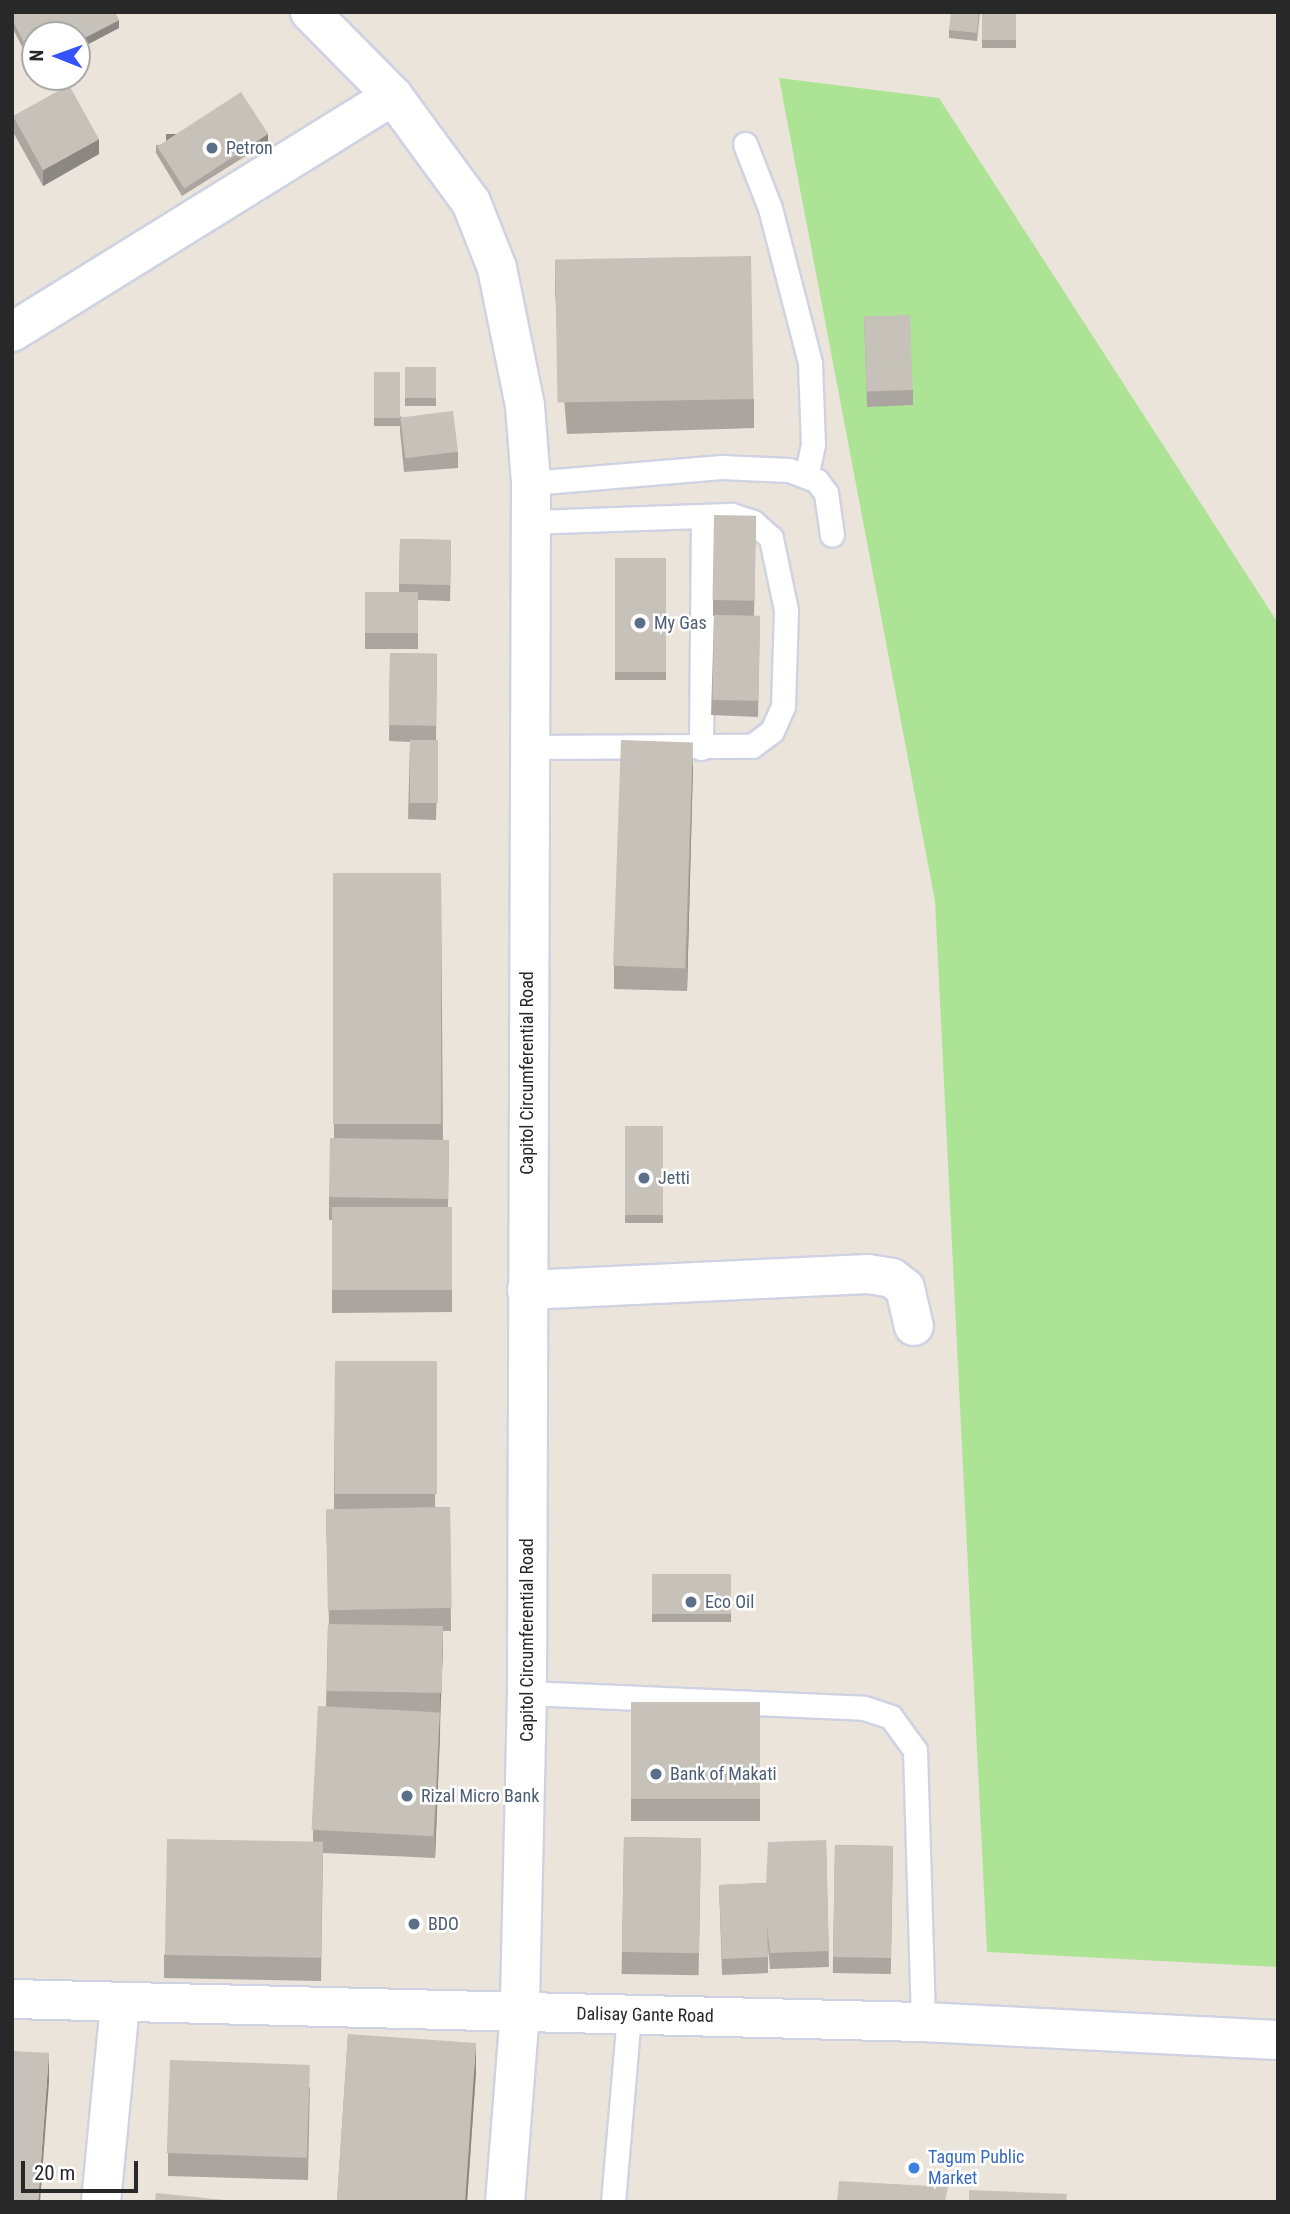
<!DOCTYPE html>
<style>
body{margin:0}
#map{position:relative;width:1290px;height:2214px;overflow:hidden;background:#ebe4da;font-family:"Roboto Condensed",sans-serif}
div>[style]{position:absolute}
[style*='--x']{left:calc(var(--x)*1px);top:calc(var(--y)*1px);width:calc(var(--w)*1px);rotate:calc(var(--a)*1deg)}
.green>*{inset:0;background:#ace395}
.roads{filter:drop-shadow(2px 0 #cfd2e2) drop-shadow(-2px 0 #cfd2e2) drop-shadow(0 2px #cfd2e2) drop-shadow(0 -2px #cfd2e2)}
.lane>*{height:23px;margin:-11.5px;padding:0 11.5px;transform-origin:11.5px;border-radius:11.5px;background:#fff}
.street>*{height:38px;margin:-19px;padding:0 19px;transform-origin:19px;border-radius:19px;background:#fff}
.secondary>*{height:38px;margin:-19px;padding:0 19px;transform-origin:19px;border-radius:19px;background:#fff}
.wall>*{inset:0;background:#aaa69f;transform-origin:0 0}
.shaded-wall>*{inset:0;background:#8b8782;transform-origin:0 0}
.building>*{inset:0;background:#c6c1b9;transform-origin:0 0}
.dots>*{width:19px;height:19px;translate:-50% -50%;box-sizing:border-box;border:4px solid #fff;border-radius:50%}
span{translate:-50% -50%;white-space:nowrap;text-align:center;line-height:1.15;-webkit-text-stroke:5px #fff;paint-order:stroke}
.service-label{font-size:18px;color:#4e5e75}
.left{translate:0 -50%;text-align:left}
.street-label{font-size:18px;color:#282828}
.shop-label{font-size:18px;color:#366cbe}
.frame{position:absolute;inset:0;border:14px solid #282828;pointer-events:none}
.north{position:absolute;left:21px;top:21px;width:70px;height:70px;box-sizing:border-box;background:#fff;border:2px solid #a9a9a9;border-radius:50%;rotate:271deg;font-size:19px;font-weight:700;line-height:28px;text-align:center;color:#282828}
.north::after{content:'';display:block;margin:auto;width:24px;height:32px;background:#3553fd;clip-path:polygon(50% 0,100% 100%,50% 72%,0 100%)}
.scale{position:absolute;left:21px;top:2161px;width:117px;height:32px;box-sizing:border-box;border:4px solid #282828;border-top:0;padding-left:9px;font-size:21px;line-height:24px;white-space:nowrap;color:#282828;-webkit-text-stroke:5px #fff;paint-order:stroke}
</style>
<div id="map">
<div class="green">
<i style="clip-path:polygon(779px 78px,939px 98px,1278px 623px,1278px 1967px,987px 1952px,935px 901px)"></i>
</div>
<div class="roads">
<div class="lane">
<i style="--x:745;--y:144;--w:69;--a:68.7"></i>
<i style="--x:770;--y:208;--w:160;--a:75.5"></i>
<i style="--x:810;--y:363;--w:81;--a:87.9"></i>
<i style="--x:813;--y:444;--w:33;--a:102"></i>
<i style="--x:531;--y:483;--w:191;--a:-4.8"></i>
<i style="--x:721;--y:467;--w:68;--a:2.5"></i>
<i style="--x:789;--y:470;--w:30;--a:21"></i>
<i style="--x:817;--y:481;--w:15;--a:53"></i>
<i style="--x:826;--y:493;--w:42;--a:81.9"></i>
<i style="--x:528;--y:747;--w:224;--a:-0.3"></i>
<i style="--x:752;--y:746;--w:25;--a:-37"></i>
<i style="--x:772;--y:731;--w:27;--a:-66"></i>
<i style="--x:783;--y:706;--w:96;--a:-88.2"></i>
<i style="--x:786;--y:610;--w:74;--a:-101.8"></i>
<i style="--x:771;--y:538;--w:24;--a:-138"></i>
<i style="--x:753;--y:522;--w:23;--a:-162"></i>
<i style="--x:731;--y:515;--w:200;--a:178"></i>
<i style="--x:701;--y:748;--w:232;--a:-89.5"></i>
<i style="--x:527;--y:1693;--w:337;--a:2.5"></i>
<i style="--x:864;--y:1708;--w:28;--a:18"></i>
<i style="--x:891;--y:1717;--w:41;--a:54"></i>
<i style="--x:915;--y:1750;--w:272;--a:88.3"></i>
<i style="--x:613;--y:2202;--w:188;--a:-85.1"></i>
</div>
<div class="street">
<i style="--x:12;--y:332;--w:448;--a:-31.8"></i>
<i style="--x:527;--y:1290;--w:341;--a:-2.7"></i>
<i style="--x:868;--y:1274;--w:24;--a:9"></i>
<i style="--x:892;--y:1278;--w:16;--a:38"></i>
<i style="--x:905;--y:1288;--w:39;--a:77"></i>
<i style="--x:101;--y:2202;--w:200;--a:-84.5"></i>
</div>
<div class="secondary">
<i style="--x:310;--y:12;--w:118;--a:45.3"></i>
<i style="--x:393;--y:96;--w:132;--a:53.7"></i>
<i style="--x:471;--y:202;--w:71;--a:68.5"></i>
<i style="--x:497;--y:268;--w:141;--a:78.5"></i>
<i style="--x:525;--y:406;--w:77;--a:85.5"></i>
<i style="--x:531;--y:483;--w:1210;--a:90.19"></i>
<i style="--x:527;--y:1693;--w:319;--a:91.3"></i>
<i style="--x:520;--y:2012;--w:191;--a:94.5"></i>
<i style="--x:12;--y:1999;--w:911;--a:1.45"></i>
<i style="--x:923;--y:2022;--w:355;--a:2.9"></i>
</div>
</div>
<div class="wall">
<i style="clip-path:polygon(12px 12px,119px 28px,35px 72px,12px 27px)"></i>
<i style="clip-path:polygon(980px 12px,977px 41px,949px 38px,949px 30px)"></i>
<i style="left:1016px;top:14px;width:34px;height:34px;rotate:90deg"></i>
<i style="clip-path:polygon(13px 116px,99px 154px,43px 186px,13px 132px)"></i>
<i style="clip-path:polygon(268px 142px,182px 196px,156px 153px,156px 145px)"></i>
<i style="clip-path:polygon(555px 264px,754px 399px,754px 428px,567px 434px,555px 293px)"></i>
<i style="clip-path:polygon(864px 317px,913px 390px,913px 405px,867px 407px)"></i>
<i style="left:405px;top:367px;width:31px;height:39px"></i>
<i style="left:374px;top:372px;width:26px;height:54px"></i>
<i style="clip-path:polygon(400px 416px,458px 452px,458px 468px,404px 472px,400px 431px)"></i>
<i style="clip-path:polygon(756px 516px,754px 616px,760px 616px,758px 717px,711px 715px,714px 616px,713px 616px,713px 600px)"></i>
<i style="clip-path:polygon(400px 539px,451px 540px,450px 601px,418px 600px,418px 649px,365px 649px,365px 593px,399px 592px)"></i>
<i style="left:615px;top:558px;width:51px;height:122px"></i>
<i style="clip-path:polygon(390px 653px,437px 654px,436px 740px,438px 740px,436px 820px,408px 819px,410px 742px,389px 741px)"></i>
<i style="clip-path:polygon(693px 765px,687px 991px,614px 989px,614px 966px)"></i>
<i style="clip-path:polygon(441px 873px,443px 1140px,449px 1140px,448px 1207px,452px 1207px,452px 1312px,332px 1313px,332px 1220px,329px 1220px,329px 1197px,334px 1138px,333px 874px)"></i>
<i style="left:625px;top:1126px;width:38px;height:97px"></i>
<i style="clip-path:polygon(335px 1361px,437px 1361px,435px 1507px,450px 1507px,451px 1631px,443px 1631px,440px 1734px,435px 1858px,323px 1853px,321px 1981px,164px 1978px,164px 1955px,313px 1843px,313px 1830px,326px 1707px,328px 1624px,329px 1624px,326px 1513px,334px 1512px)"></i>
<i style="left:652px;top:1574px;width:79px;height:48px"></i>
<i style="left:631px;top:1702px;width:129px;height:119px"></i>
<i style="left:624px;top:1837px;width:77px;height:137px;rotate:1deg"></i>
<i style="clip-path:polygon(826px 1840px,829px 1967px,770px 1969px,768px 1948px,768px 1973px,722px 1975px,719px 1885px,766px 1883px)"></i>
<i style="left:835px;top:1845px;width:58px;height:128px;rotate:1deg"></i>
<i style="clip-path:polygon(348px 2034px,476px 2072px,467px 2202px,337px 2202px)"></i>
<i style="clip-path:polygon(310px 2087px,308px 2180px,168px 2176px,168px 2153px)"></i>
</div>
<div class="shaded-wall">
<i style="clip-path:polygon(119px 20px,119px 28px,77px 50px,77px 42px)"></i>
<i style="left:268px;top:134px;width:8px;height:102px;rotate:90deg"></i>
<i style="clip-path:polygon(99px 139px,99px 154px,43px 186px,43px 170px)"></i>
<i style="clip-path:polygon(693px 742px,693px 765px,687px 991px,687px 968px)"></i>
<i style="clip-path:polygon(443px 1626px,443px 1649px,440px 1716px,440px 1693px)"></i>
<i style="clip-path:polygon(440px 1712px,440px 1734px,435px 1858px,435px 1835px)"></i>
<i style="clip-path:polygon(14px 1814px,14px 1843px,12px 1890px,12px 1861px)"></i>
<i style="clip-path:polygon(476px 2043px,476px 2072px,467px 2202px,465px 2202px)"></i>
<i style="clip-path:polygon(49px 2053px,49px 2082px,40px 2202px,38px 2202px)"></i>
</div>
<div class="building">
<i style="clip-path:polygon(12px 12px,115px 12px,119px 20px,77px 42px,77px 35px,35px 35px,35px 64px,12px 19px)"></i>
<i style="clip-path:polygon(951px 12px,979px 12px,977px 33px,949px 30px)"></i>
<i style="left:1016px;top:14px;width:26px;height:34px;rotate:90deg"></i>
<i style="left:69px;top:85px;width:62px;height:64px;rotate:61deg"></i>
<i style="left:241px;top:92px;width:50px;height:100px;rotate:57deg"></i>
<i style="left:751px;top:256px;width:143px;height:196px;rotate:89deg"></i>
<i style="left:910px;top:315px;width:75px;height:46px;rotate:88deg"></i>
<i style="left:405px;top:367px;width:31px;height:31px"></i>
<i style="left:374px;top:372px;width:26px;height:46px"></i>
<i style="left:453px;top:411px;width:41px;height:53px;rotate:83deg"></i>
<i style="left:714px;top:515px;width:42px;height:85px;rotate:1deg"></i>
<i style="left:400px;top:539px;width:51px;height:45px;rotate:1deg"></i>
<i style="left:615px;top:558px;width:51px;height:114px"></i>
<i style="left:418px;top:592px;width:41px;height:53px;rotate:90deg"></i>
<i style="left:714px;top:615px;width:46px;height:85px;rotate:1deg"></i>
<i style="left:390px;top:653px;width:47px;height:72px;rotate:1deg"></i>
<i style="left:410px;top:740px;width:28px;height:63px"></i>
<i style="left:621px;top:740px;width:72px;height:226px;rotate:2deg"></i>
<i style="left:441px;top:873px;width:251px;height:108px;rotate:90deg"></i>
<i style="left:625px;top:1126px;width:38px;height:89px"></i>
<i style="left:330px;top:1138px;width:119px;height:59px;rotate:1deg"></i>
<i style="left:452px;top:1207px;width:83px;height:120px;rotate:90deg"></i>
<i style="left:335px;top:1361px;width:102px;height:133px"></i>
<i style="left:450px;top:1507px;width:101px;height:124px;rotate:89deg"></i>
<i style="left:652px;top:1574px;width:79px;height:40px"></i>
<i style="left:328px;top:1624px;width:115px;height:67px;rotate:1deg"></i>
<i style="left:631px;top:1702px;width:129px;height:97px"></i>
<i style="left:318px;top:1706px;width:122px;height:124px;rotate:3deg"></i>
<i style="clip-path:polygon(12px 1814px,14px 1814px,12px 1861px)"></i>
<i style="left:624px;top:1837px;width:77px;height:115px;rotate:1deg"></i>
<i style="left:167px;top:1839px;width:156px;height:116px;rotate:1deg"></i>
<i style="clip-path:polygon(826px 1840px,829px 1951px,770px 1953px,767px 1925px,768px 1957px,722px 1959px,719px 1885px,766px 1883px,768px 1842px)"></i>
<i style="left:835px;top:1845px;width:58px;height:112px;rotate:1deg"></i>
<i style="clip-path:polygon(348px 2034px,476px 2043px,465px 2202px,366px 2202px,337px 2200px)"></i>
<i style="clip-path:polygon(12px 2051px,49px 2053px,38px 2202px,12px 2202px)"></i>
<i style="left:170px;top:2060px;width:140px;height:93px;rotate:2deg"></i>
<i style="clip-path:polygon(839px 2181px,948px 2187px,945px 2202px,837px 2202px)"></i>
<i style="clip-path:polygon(969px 2190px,1067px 2194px,1066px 2202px,969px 2202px)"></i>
<i style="clip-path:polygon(156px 2193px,244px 2202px,155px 2202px)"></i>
</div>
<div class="dots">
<i style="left:212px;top:148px;background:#5c6f8a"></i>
<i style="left:640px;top:623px;background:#5c6f8a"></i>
<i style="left:644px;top:1178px;background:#5c6f8a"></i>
<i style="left:691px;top:1602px;background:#5c6f8a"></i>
<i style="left:656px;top:1774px;background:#5c6f8a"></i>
<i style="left:407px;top:1796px;background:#5c6f8a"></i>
<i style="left:414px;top:1924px;background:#5c6f8a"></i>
<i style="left:914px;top:2168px;background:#3f7fe0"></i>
</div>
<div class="service-label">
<span class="left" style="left:226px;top:148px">Petron</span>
<span class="left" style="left:654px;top:623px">My Gas</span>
<span class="left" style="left:658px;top:1178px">Jetti</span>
<span class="left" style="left:705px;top:1602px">Eco Oil</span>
<span class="left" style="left:670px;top:1774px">Bank of Makati</span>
<span class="left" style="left:421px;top:1796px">Rizal Micro Bank</span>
<span class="left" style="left:428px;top:1924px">BDO</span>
</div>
<div class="street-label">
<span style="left:527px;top:1073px;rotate:-90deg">Capitol Circumferential Road</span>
<span style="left:527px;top:1640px;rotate:-90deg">Capitol Circumferential Road</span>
<span style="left:645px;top:2015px;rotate:1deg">Dalisay Gante Road</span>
</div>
<div class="shop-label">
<span class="left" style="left:928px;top:2168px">Tagum Public<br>Market</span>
</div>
<div class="frame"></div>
<div class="north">N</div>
<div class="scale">20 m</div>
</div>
